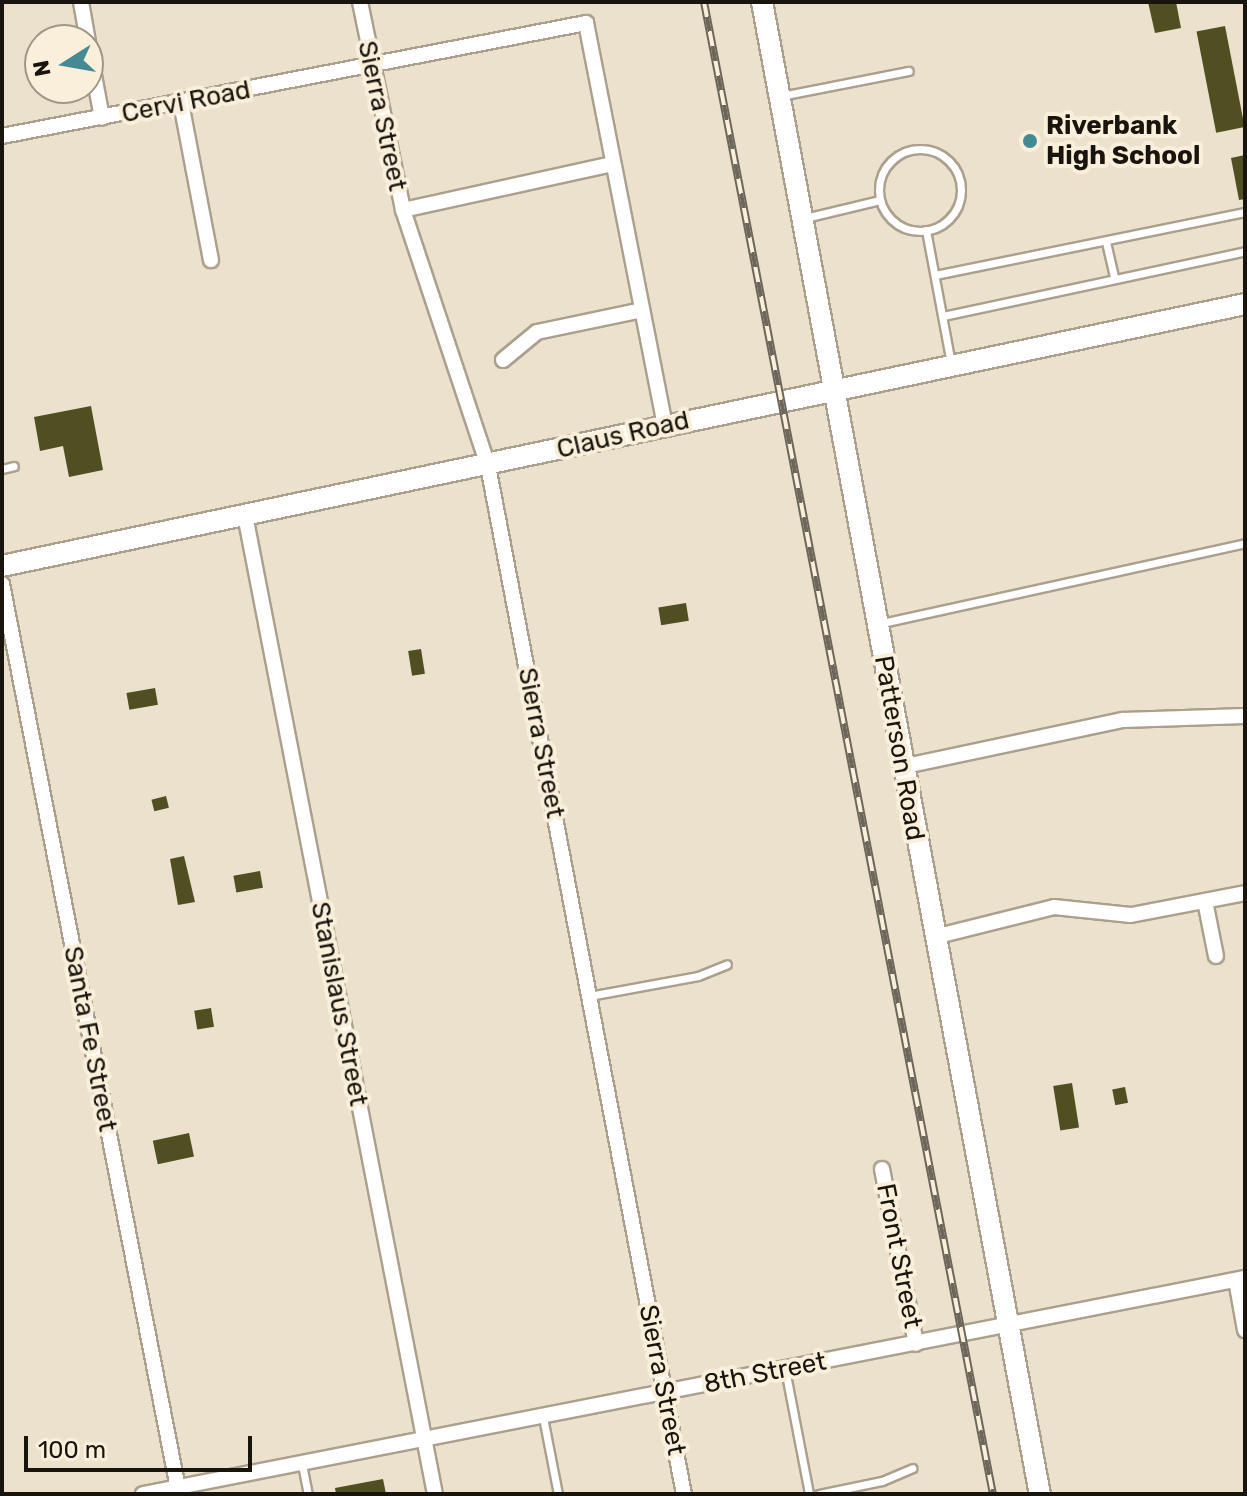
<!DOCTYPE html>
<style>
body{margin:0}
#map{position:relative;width:1247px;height:1496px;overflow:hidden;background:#ece1cd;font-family:Rubik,sans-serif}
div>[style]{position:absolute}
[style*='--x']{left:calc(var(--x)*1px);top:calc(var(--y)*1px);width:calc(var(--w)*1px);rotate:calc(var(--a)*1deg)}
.building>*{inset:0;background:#4f4f22;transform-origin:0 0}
.roads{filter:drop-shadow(2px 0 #aaa08d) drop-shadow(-2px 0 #aaa08d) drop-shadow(0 2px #aaa08d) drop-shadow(0 -2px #aaa08d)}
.service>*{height:7px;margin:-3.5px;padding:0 3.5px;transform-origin:3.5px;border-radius:3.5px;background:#fff}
.service>.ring{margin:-3.5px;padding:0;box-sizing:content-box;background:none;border:7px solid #fff;border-radius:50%}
.minor>*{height:14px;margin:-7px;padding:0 7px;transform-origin:7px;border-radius:7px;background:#fff}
.secondary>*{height:20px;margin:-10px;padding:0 10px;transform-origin:10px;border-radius:10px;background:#fff}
.rail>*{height:8px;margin-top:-4px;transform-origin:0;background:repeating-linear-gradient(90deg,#f9efda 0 15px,#6d665a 0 30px);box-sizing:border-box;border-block:2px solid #6d665a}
.dots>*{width:22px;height:22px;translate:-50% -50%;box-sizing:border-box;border:4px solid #f9efda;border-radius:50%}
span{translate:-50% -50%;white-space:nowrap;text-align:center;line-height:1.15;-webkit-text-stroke:8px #f9efda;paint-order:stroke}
.street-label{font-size:26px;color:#19150e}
.poi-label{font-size:26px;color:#19150e;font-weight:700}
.left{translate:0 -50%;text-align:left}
.frame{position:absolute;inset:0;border:4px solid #19150e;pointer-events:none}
.north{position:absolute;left:24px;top:24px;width:80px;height:80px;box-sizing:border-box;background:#f9efda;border:2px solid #9f9888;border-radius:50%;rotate:259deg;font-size:22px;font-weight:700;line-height:32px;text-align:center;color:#19150e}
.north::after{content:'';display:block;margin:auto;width:28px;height:36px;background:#448a95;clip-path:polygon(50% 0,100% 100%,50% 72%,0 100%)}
.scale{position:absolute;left:24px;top:1436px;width:228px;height:36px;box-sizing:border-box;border:4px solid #19150e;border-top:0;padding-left:10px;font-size:24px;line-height:28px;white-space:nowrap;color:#19150e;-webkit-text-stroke:6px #f9efda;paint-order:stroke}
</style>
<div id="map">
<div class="building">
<i style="clip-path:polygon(1148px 2px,1176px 2px,1181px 28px,1155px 33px)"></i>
<i style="left:1225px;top:26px;width:103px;height:29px;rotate:79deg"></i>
<i style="clip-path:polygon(1245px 155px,1245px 199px,1239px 200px,1231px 158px)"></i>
<i style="clip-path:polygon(91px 406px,103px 470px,69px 477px,63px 446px,40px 451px,34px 417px)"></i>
<i style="left:686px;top:603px;width:18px;height:28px;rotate:81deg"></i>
<i style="left:421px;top:649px;width:25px;height:13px;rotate:81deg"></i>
<i style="left:155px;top:688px;width:17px;height:29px;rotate:80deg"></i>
<i style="left:166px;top:796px;width:12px;height:15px;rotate:76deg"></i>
<i style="clip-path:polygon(184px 856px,195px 902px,178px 905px,170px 859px)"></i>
<i style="left:260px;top:871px;width:17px;height:27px;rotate:80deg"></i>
<i style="left:211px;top:1008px;width:19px;height:17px;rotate:81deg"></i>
<i style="left:1072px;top:1083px;width:45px;height:19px;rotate:81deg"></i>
<i style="left:1125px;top:1087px;width:16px;height:13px;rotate:79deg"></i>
<i style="left:189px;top:1133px;width:24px;height:37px;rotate:78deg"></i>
<i style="clip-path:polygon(383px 1479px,386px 1494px,336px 1494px,335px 1488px)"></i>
</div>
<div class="roads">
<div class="service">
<i style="--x:781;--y:96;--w:130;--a:-11.1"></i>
<i class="ring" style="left:879px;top:149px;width:75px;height:75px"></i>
<i style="--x:805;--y:218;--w:77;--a:-13.5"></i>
<i style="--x:926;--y:230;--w:135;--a:79.4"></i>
<i style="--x:1106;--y:242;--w:37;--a:77"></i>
<i style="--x:935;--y:275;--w:316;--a:-11.5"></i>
<i style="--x:943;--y:316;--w:309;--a:-12.1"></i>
<i style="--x:2;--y:469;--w:12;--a:-14"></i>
<i style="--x:882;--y:623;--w:372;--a:-12.4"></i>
<i style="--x:589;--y:996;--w:111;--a:-10.4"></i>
<i style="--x:698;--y:976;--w:31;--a:-22"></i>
<i style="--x:785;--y:1369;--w:127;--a:79.1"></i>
<i style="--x:543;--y:1417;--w:78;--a:79"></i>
<i style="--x:302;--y:1464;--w:31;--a:79"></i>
<i style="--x:819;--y:1494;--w:64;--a:-11.7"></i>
<i style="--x:882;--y:1481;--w:33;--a:-23"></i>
</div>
<div class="minor">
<i style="--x:81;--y:2;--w:39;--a:80"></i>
<i style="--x:360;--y:2;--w:212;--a:78.3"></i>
<i style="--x:403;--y:210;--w:270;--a:71.6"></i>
<i style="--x:488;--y:466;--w:1047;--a:79.21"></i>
<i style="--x:88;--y:43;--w:76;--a:79.4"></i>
<i style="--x:181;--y:103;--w:160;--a:79.2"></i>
<i style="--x:2;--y:136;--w:595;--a:-10.95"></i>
<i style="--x:586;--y:23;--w:411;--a:78.9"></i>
<i style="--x:403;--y:210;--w:215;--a:-12.4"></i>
<i style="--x:503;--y:360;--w:44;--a:-39.5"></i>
<i style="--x:537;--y:332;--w:107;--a:-11.8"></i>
<i style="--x:245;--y:515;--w:997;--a:79.02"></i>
<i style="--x:2;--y:584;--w:927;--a:78.99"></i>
<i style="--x:901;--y:767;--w:227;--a:-12"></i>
<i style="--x:1123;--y:720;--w:122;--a:-1.9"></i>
<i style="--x:1205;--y:901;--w:56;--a:78.7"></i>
<i style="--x:934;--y:937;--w:124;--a:-14"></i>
<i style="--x:1054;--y:907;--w:77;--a:5.9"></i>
<i style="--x:1131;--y:915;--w:116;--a:-10.9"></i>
<i style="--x:882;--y:1169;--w:178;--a:79"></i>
<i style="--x:1236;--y:1280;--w:51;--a:79.8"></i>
<i style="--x:143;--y:1494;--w:1123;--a:-11.09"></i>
</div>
<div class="secondary">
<i style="--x:762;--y:2;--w:1518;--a:79.45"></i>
<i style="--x:2;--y:566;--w:1270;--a:-11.9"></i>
</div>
</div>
<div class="rail">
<i style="--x:704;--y:2;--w:1520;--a:79.04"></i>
</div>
<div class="dots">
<i style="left:1030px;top:141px;background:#448a95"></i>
</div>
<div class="street-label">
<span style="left:186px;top:102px;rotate:-11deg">Cervi Road</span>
<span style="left:382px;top:116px;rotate:78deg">Sierra Street</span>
<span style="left:623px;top:435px;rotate:-13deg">Claus Road</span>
<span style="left:541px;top:743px;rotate:79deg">Sierra Street</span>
<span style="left:899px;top:748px;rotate:80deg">Patterson Road</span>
<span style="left:339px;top:1004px;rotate:79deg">Stanislaus Street</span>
<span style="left:90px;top:1039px;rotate:79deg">Santa Fe Street</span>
<span style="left:899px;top:1256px;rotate:79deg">Front Street</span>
<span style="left:765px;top:1373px;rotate:-11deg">8th Street</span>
<span style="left:662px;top:1380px;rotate:79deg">Sierra Street</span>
</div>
<div class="poi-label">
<span class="left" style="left:1046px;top:141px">Riverbank<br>High School</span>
</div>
<div class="frame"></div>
<div class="north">N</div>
<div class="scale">100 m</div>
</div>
